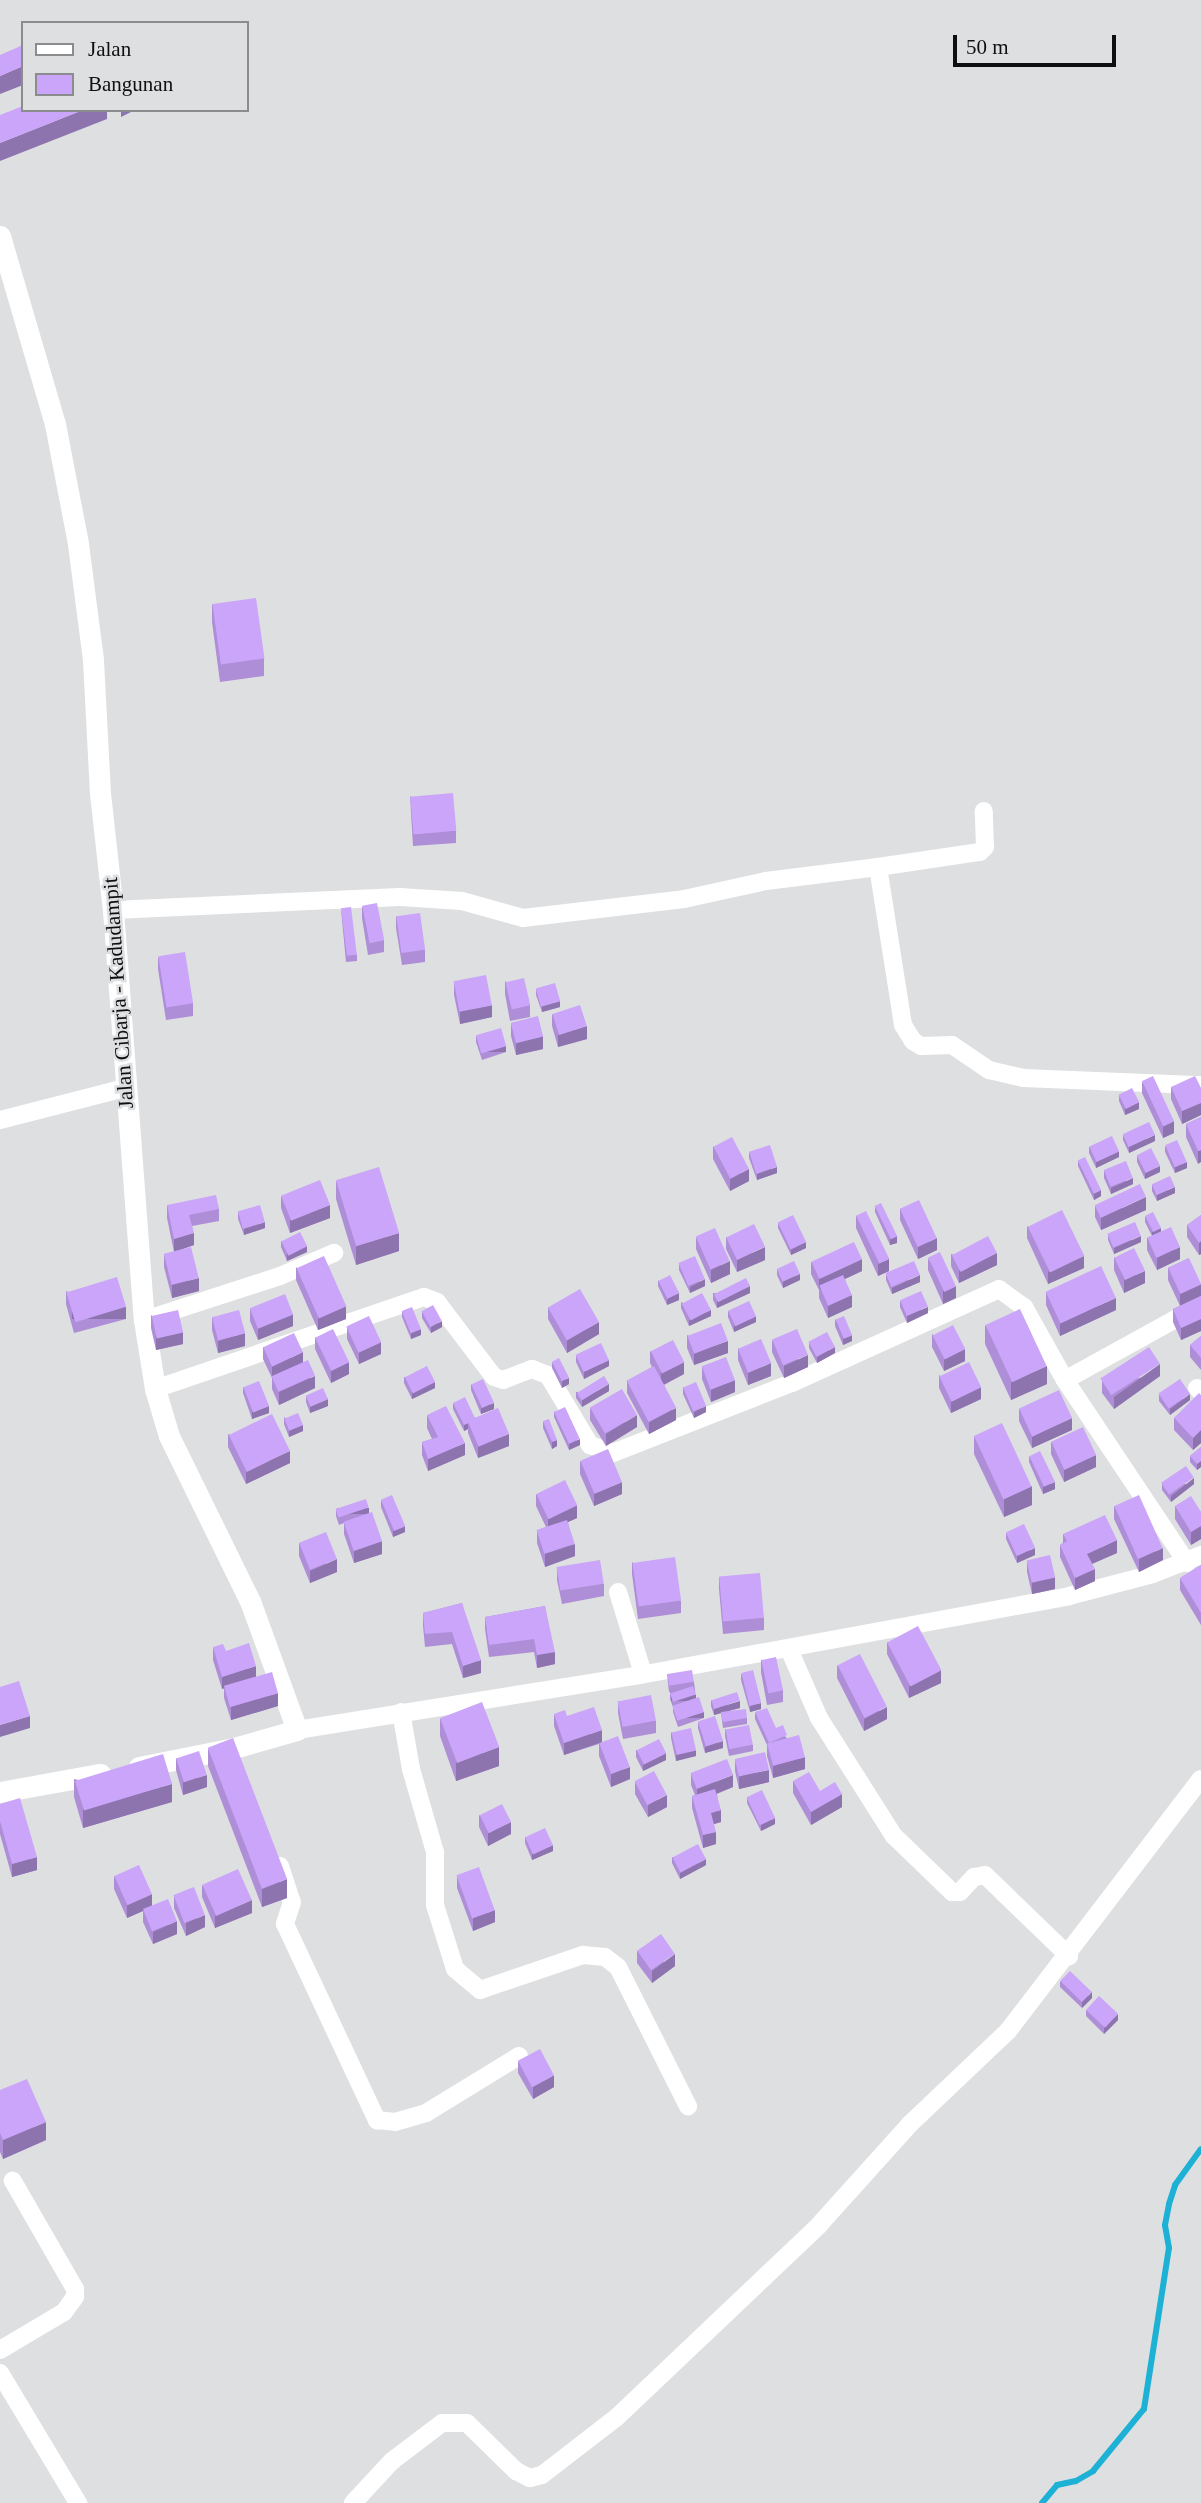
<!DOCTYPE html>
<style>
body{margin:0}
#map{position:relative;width:1201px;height:2503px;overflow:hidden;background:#dedfe1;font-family:Georgia,serif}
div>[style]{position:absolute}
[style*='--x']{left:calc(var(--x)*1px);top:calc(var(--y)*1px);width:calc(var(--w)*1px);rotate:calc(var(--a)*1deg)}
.stream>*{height:6px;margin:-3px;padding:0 3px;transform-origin:3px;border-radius:3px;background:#1db1d5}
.minor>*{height:18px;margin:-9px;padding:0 9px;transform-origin:9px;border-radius:9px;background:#fff}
.tertiary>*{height:21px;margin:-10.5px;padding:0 10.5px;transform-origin:10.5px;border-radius:10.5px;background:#fff}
.wall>*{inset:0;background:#ae8ed6}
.shaded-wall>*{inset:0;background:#8d74ae;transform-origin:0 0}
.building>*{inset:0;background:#caa5f9;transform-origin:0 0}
span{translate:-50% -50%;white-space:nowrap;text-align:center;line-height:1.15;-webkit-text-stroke:5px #dedfe1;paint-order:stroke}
.street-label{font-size:21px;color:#0f0f10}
.legend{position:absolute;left:21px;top:21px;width:228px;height:91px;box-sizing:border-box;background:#dedfe1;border:2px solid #8b8c8d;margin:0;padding:9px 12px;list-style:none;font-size:21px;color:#0f0f10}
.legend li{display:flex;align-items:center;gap:14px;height:35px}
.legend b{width:35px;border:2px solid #8b8c8d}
.scale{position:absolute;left:953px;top:35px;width:163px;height:32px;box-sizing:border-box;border:4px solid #0f0f10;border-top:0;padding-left:9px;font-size:21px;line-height:24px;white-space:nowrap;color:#0f0f10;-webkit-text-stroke:5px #dedfe1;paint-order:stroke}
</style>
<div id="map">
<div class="stream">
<i style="--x:1042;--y:2503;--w:23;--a:-50"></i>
<i style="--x:1057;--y:2485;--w:19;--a:-12"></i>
<i style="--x:1076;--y:2481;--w:20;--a:-30"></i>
<i style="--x:1093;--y:2471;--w:80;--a:-50.6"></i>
<i style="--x:1144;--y:2409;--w:163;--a:-81.2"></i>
<i style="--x:1169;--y:2248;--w:23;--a:-100"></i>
<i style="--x:1165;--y:2225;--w:21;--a:-79"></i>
<i style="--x:1169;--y:2204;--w:20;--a:-72"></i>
<i style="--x:1175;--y:2185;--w:44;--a:-54.2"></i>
</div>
<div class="minor">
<i style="--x:878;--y:867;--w:103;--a:-8.4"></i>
<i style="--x:980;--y:852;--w:7;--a:-45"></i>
<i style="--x:985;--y:847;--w:36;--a:-92"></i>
<i style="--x:113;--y:910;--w:287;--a:-2.6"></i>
<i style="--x:400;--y:897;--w:62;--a:3.7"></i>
<i style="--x:462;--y:901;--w:63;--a:15.6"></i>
<i style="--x:523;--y:918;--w:162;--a:-6.7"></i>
<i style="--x:684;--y:899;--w:84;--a:-12.4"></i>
<i style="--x:766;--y:881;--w:113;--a:-7.1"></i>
<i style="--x:878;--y:867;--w:160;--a:81"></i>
<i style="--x:903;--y:1025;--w:19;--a:58"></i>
<i style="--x:913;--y:1041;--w:9;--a:32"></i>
<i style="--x:921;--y:1046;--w:31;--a:-2"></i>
<i style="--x:952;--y:1045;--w:45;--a:34"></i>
<i style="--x:989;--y:1070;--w:35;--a:13"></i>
<i style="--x:1023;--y:1078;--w:178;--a:2.3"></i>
<i style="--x:0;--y:1120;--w:129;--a:-14.4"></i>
<i style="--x:157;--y:1316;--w:129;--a:-18"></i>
<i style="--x:280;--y:1276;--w:59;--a:-23.1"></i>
<i style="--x:1065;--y:1380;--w:155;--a:-28.9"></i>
<i style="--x:1197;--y:1388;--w:6;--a:45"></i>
<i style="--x:155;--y:1389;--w:284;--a:-18.9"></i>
<i style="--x:424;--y:1297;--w:14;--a:21"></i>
<i style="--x:437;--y:1302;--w:94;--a:52.8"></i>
<i style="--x:494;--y:1377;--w:9;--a:18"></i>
<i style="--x:503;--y:1380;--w:31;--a:-21"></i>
<i style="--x:532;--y:1369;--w:17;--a:21"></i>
<i style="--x:548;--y:1375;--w:82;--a:59"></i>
<i style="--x:590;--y:1445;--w:24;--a:19"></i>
<i style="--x:613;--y:1453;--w:192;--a:-21.4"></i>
<i style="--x:792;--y:1383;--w:227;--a:-24.4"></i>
<i style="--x:999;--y:1289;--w:31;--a:36"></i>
<i style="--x:1024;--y:1307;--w:84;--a:60.7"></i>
<i style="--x:1065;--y:1380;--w:220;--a:56.3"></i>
<i style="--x:618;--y:1592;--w:86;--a:73"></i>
<i style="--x:789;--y:1649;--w:75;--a:66.5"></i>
<i style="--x:819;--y:1718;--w:140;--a:57.6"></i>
<i style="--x:894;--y:1836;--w:81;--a:44"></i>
<i style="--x:952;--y:1892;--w:8;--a:0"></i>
<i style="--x:960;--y:1892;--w:21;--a:-47"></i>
<i style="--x:974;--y:1877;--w:11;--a:-10"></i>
<i style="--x:985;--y:1875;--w:117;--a:44"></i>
<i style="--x:401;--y:1712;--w:58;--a:80"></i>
<i style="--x:411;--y:1769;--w:86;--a:73.9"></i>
<i style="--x:435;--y:1852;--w:53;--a:90"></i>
<i style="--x:435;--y:1905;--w:67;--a:72.6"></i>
<i style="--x:455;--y:1969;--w:33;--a:40"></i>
<i style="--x:480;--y:1990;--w:109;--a:-18.8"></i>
<i style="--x:583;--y:1955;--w:22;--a:5"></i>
<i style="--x:605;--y:1957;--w:16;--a:38"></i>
<i style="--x:618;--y:1967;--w:156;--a:63.3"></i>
<i style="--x:297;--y:1730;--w:347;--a:-9.1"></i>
<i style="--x:640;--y:1675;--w:436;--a:-10.4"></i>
<i style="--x:1069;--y:1596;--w:87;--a:-14.7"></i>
<i style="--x:1153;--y:1574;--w:52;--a:-21.6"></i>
<i style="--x:280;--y:1866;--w:38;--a:72"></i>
<i style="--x:292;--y:1902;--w:23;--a:108"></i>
<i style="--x:285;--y:1924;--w:217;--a:64.9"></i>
<i style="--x:377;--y:2120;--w:18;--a:6"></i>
<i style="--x:395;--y:2122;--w:32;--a:-16"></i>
<i style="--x:426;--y:2113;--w:109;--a:-31.5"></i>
<i style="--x:0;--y:2350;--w:74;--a:-30.7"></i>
<i style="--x:64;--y:2312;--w:19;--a:-54"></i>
<i style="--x:75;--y:2297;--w:8;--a:-90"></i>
<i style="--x:75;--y:2289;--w:125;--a:-119.9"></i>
<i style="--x:0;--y:2373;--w:152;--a:59"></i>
<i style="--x:353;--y:2503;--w:57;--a:-47.1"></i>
<i style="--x:392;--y:2461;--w:63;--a:-37.2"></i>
<i style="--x:442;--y:2423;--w:25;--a:0"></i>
<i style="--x:467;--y:2423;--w:69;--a:44.4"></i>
<i style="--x:516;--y:2471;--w:16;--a:27"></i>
<i style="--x:530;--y:2478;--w:12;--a:-14"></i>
<i style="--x:542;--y:2475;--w:95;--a:-37.7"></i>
<i style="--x:617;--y:2417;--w:279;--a:-43.5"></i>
<i style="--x:819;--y:2225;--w:137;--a:-48"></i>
<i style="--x:911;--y:2123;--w:134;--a:-43.5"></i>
<i style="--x:1008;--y:2031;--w:317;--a:-52.6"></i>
</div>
<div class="tertiary">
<i style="--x:0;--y:236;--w:196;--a:73.7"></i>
<i style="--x:55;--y:424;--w:122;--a:79.1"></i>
<i style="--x:78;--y:544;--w:117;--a:82.6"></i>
<i style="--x:93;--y:660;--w:133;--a:87"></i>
<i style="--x:100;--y:793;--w:118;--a:83.7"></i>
<i style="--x:113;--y:910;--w:411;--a:85.7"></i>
<i style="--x:144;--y:1320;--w:70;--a:80.9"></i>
<i style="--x:155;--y:1389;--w:49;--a:73.4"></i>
<i style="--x:169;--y:1436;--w:184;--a:63.9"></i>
<i style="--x:250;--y:1601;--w:137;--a:70"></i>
<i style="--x:297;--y:1730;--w:66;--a:164.1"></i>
<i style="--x:234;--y:1748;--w:97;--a:168.7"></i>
<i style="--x:0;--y:1792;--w:102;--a:-10.2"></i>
</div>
<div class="wall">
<i style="clip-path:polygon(212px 604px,264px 658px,264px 676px,220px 682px,212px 622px)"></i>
<i style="clip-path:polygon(410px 796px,456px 831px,456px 843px,413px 846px)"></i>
<i style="clip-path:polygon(362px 906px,384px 940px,384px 952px,368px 955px,362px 918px)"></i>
<i style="clip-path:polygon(341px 909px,357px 955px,357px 961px,346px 962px)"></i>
<i style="clip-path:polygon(396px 916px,425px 950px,425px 962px,402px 965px,396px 928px)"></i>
<i style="clip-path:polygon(158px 957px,193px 1003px,193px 1016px,166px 1020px,158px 969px)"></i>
<i style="clip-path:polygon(505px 981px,530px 1005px,530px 1017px,510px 1021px,505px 994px)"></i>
<i style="clip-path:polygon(454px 982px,492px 1017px,460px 1024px,454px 995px)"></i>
<i style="clip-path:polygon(536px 989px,560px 1007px,542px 1012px,536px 995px)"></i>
<i style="clip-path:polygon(552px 1014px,587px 1039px,558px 1047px,552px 1026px)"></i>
<i style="clip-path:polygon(511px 1023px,543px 1049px,516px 1055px,511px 1036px)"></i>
<i style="clip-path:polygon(476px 1036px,506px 1052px,482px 1060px,476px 1042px)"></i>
<i style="clip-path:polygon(1142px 1081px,1174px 1133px,1163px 1138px,1142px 1093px)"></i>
<i style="clip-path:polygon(1171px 1087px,1201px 1088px,1201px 1115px,1182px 1124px,1171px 1099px)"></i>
<i style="clip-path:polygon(1119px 1095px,1139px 1109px,1125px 1115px,1119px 1101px)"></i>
<i style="clip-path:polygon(1201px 1117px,1198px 1164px,1186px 1137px,1186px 1124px)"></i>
<i style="clip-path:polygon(1123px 1134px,1155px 1141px,1129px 1153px,1123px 1140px)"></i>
<i style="clip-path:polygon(713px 1146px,749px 1181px,730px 1191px,713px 1159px)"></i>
<i style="clip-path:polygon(1165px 1146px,1187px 1168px,1175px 1173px,1165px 1152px)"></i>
<i style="clip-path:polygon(1089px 1147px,1119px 1157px,1096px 1168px,1089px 1153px)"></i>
<i style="clip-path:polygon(749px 1152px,777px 1173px,757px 1180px,749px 1158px)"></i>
<i style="clip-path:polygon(1137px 1155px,1160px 1172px,1145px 1179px,1137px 1162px)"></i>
<i style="clip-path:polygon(1078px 1160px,1101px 1196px,1094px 1200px,1078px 1166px)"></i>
<i style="clip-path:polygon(1104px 1171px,1133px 1184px,1111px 1194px,1104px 1178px)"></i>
<i style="clip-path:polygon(336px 1181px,399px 1251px,356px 1265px,336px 1199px)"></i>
<i style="clip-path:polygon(1152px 1185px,1175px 1193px,1157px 1201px,1152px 1191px)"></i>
<i style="clip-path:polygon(281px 1196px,330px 1218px,290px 1233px,281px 1208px)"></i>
<i style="clip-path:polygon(167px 1205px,219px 1209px,219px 1221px,192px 1226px,194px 1245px,174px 1252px,167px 1218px)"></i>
<i style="clip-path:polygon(1095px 1205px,1146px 1210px,1101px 1230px,1095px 1217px)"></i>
<i style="clip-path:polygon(875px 1206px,897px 1243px,890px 1245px,875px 1212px)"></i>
<i style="clip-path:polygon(900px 1208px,937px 1250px,918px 1259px,900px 1220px)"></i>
<i style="clip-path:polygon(238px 1212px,265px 1228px,244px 1235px,238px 1219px)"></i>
<i style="clip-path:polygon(856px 1215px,889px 1271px,878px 1276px,856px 1228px)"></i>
<i style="clip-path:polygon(1201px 1215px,1201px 1254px,1199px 1255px,1187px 1237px,1187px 1225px)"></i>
<i style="clip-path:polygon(1145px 1216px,1161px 1232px,1180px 1259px,1157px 1270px,1147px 1250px,1147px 1238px,1152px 1236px,1145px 1222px)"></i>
<i style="clip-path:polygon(778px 1222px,806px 1248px,791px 1255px,778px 1228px)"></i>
<i style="clip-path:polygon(1027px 1226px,1084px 1268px,1048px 1284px,1027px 1238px)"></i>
<i style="clip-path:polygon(1108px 1234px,1141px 1242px,1114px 1254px,1108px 1240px)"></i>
<i style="clip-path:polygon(696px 1237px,730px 1274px,711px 1283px,696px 1249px)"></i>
<i style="clip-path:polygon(726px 1237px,765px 1260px,737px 1272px,726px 1249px)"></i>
<i style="clip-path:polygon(281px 1241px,307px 1252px,287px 1261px,281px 1247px)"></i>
<i style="clip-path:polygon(164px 1254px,199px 1291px,172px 1298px,164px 1267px)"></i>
<i style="clip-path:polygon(951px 1254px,997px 1265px,959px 1283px,951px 1266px)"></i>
<i style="clip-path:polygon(1114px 1257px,1145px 1283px,1124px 1293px,1114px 1270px)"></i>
<i style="clip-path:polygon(928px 1258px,956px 1298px,943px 1304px,928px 1270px)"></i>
<i style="clip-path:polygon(1189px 1258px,1180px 1306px,1168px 1280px,1168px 1268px)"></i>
<i style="clip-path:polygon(811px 1262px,862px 1271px,845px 1279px,852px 1307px,828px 1318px,819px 1298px,819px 1290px,811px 1274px)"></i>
<i style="clip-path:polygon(679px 1264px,705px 1286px,690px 1293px,679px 1270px)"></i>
<i style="clip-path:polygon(296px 1267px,346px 1319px,318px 1330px,296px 1280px)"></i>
<i style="clip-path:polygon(777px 1269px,800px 1280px,783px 1288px,777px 1275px)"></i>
<i style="clip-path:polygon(886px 1274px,920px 1282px,892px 1294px,886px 1280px)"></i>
<i style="clip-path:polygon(658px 1280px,679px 1300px,667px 1305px,658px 1286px)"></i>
<i style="clip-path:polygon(66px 1291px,126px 1319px,74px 1333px,66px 1304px)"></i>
<i style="clip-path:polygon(1046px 1292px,1116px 1310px,1060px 1336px,1046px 1305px)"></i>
<i style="clip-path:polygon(713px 1293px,750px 1293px,717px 1308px,713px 1300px)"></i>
<i style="clip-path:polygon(1201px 1296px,1201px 1331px,1181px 1340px,1173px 1322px,1173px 1309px)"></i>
<i style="clip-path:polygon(900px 1301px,928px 1313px,907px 1323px,900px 1307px)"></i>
<i style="clip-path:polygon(681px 1302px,711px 1316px,689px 1326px,681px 1308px)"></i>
<i style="clip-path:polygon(548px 1307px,599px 1334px,567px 1353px,548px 1319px)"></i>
<i style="clip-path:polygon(250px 1308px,293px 1326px,258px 1340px,250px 1321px)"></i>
<i style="clip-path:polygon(402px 1311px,421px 1335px,411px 1339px,402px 1317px)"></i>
<i style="clip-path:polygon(422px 1311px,442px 1327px,431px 1333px,422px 1318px)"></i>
<i style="clip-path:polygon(728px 1311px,756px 1322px,734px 1332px,728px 1317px)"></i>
<i style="clip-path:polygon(151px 1315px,183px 1344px,156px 1350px,151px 1328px)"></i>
<i style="clip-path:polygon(212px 1317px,245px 1346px,218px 1353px,212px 1330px)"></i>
<i style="clip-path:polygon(835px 1319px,852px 1341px,843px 1345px,835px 1326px)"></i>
<i style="clip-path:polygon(985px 1325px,1047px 1384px,1011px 1400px,985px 1344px)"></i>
<i style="clip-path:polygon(347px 1327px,381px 1354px,359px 1364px,347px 1339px)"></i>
<i style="clip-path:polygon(932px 1334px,965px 1361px,944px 1371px,932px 1347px)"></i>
<i style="clip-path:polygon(687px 1335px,728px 1353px,694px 1365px,687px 1348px)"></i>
<i style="clip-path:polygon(1201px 1336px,1201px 1370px,1190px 1357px,1190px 1345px)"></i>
<i style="clip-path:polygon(315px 1337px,349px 1374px,331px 1383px,315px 1349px)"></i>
<i style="clip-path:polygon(772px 1340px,808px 1367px,784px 1378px,772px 1352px)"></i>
<i style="clip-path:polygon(809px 1342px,835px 1353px,817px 1363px,809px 1348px)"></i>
<i style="clip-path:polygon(263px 1347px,303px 1362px,315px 1388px,279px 1405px,272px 1389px,272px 1378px,263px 1359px)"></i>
<i style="clip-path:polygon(738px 1348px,771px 1376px,748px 1385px,738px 1360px)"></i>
<i style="clip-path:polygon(650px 1351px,684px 1374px,664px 1385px,676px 1420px,649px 1434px,627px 1393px,627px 1381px,652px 1367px,650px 1363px)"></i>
<i style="clip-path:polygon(576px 1356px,609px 1366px,584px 1379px,576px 1362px)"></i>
<i style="clip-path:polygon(552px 1362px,569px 1384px,562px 1388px,552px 1368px)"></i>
<i style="clip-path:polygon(702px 1366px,735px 1392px,711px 1402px,702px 1379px)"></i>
<i style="clip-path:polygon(939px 1375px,981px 1399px,951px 1413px,939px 1388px)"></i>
<i style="clip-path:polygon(1160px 1376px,1114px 1409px,1102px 1393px,1102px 1381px)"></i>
<i style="clip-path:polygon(404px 1377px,435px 1388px,412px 1399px,404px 1383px)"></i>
<i style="clip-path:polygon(471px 1384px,494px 1409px,481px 1414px,471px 1390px)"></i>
<i style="clip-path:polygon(243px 1387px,269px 1413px,252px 1419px,243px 1393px)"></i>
<i style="clip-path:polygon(683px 1387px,706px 1412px,694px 1418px,683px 1394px)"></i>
<i style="clip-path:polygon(609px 1391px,582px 1407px,576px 1398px,576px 1392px)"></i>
<i style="clip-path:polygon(1159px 1395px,1190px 1400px,1170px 1415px,1159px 1401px)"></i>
<i style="clip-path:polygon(1201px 1395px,1201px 1443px,1193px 1450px,1174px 1430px,1174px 1418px)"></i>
<i style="clip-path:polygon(306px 1396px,328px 1406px,310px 1413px,306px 1402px)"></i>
<i style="clip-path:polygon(453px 1403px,475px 1418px,509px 1446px,478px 1458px,468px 1433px,468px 1429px,464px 1431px,453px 1409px)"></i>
<i style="clip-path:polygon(590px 1408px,637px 1427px,606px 1446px,590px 1420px)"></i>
<i style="clip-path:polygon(1019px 1409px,1072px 1430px,1032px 1448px,1019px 1421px)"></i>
<i style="clip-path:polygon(554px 1411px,580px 1445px,569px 1450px,554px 1417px)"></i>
<i style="clip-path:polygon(427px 1415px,465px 1455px,428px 1471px,422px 1455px,422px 1442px,432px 1439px,427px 1428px)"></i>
<i style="clip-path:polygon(284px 1417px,303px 1431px,289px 1437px,284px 1424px)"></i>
<i style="clip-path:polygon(543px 1421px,557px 1446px,552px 1449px,543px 1428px)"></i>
<i style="clip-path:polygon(228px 1434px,290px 1463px,246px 1484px,228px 1447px)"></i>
<i style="clip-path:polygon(974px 1436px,1032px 1505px,1004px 1517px,974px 1454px)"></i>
<i style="clip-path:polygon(1051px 1442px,1096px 1467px,1064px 1482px,1051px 1454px)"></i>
<i style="clip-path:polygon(1201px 1447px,1201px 1467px,1197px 1470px,1190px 1462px,1190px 1456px)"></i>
<i style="clip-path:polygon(1029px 1456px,1055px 1489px,1043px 1494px,1029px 1462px)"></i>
<i style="clip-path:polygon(580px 1461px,622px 1494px,594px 1506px,580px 1474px)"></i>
<i style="clip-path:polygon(1162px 1484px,1194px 1484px,1171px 1502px,1162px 1490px)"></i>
<i style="clip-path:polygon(536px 1494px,577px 1518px,568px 1522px,575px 1556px,545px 1567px,537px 1543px,537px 1531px,546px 1527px,536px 1506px)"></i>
<i style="clip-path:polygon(381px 1500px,405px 1532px,393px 1537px,381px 1507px)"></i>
<i style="clip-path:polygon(1114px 1506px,1163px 1560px,1139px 1572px,1114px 1519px)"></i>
<i style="clip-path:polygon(1175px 1506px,1201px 1512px,1201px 1539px,1191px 1545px,1175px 1519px)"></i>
<i style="clip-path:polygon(336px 1510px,369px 1513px,382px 1554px,354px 1563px,344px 1534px,344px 1523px,339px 1525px,336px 1516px)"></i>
<i style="clip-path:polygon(1006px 1533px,1035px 1555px,1017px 1563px,1006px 1539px)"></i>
<i style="clip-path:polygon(1063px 1534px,1117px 1553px,1092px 1564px,1095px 1581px,1075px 1590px,1060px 1557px,1060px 1545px,1063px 1543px)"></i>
<i style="clip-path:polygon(299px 1543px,337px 1572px,310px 1583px,299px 1556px)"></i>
<i style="clip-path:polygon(1027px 1560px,1055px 1589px,1032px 1594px,1027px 1572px)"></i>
<i style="clip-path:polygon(632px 1562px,681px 1601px,681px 1613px,638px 1619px,632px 1574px)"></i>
<i style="clip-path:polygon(1201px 1565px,1201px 1625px,1180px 1590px,1180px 1578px)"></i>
<i style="clip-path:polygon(557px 1568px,604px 1584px,604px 1596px,562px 1604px,557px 1580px)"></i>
<i style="clip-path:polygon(719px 1577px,764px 1618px,764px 1630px,723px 1634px,719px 1589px)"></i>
<i style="clip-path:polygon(462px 1603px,481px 1673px,463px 1678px,452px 1644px,425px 1647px,423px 1626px,423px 1613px)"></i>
<i style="clip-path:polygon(545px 1606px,555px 1664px,537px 1668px,534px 1652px,489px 1657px,485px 1629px,485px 1617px)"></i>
<i style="clip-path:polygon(887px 1642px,941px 1683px,909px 1698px,887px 1654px)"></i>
<i style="clip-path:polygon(213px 1647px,226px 1651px,256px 1677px,278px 1706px,231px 1720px,224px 1698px,224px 1688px,222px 1689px,213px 1660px)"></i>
<i style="clip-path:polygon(761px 1659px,783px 1690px,783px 1702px,767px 1705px,761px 1672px)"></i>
<i style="clip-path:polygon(837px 1665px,887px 1719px,864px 1731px,837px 1678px)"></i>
<i style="clip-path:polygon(741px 1673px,761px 1709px,750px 1712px,741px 1680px)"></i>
<i style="clip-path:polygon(667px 1674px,694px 1682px,696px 1698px,704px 1718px,678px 1727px,673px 1712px,673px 1707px,670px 1699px,670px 1692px,672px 1692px,669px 1692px)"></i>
<i style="clip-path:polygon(711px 1700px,740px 1708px,727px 1711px,747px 1718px,747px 1724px,723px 1728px,721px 1713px,714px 1715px,711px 1706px)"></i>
<i style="clip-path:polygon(618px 1701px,656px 1721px,656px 1733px,623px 1739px,618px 1713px)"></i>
<i style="clip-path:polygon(755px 1712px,787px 1738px,805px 1769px,773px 1778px,767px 1756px,767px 1745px,755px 1719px)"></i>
<i style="clip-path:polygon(554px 1714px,567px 1716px,602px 1742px,630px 1779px,611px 1787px,599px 1756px,599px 1744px,564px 1755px,554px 1726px)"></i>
<i style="clip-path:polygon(440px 1718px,499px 1766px,456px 1781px,440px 1736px)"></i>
<i style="clip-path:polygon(698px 1722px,723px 1748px,705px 1753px,698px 1728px)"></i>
<i style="clip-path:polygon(725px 1729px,753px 1745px,753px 1751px,729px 1756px,725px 1736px)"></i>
<i style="clip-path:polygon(671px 1732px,696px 1756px,676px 1761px,671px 1738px)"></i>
<i style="clip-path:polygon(208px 1748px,287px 1898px,262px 1907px,208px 1766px)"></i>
<i style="clip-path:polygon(636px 1750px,666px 1760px,643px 1771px,636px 1757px)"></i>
<i style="clip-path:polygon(176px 1758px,207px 1787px,183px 1795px,176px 1770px)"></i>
<i style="clip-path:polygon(735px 1759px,769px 1782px,739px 1789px,735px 1771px)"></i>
<i style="clip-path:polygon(691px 1773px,733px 1787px,717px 1794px,721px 1822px,714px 1824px,716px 1844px,703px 1848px,692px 1808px,692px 1796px,695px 1795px,691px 1785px)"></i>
<i style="clip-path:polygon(74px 1779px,172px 1802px,83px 1828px,74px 1797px)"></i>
<i style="clip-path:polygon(793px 1781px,820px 1791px,842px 1807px,811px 1825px,793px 1793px)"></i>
<i style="clip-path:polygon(635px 1782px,667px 1807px,648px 1817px,635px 1794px)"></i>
<i style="clip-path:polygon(747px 1797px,775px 1824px,761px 1831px,747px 1803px)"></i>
<i style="clip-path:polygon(0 1804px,37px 1870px,12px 1877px,0 1834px)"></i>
<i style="clip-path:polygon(479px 1815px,511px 1834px,488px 1846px,479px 1827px)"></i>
<i style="clip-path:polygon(525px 1837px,553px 1851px,532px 1860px,525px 1843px)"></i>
<i style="clip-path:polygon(672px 1857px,706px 1865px,680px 1879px,672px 1863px)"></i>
<i style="clip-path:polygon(114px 1876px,152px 1905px,177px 1934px,153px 1944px,143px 1922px,143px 1911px,127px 1918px,114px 1889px)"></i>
<i style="clip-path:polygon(457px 1876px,495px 1922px,473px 1931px,457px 1888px)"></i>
<i style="clip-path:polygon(202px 1885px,252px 1913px,215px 1928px,202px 1897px)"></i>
<i style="clip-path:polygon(174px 1895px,205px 1927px,186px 1936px,174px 1908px)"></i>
<i style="clip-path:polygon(637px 1951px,675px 1966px,652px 1983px,637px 1963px)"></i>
<i style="clip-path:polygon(1060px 1981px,1092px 1998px,1082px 2008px,1060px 1987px)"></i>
<i style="clip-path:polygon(1086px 2010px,1118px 2020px,1104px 2034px,1086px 2016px)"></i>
<i style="clip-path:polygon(518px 2061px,554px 2087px,533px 2099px,518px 2073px)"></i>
<i style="clip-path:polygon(0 2090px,46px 2140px,3px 2159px,0 2152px)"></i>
</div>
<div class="shaded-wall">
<i style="clip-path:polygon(23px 66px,23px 85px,0 94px,0 76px)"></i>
<i style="clip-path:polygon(83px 110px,107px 110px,107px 119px,0 161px,0 143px)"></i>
<i style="clip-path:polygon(121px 110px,135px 110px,121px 117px)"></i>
<i style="clip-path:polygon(560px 1001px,560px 1007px,542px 1012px,542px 1006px)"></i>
<i style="clip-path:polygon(492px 1005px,492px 1017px,460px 1024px,460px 1011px)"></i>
<i style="clip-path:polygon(587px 1026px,587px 1039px,558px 1047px,558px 1035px)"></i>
<i style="clip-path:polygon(543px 1036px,543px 1049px,516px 1055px,516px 1043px)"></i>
<i style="left:506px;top:1046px;width:6px;height:25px;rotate:90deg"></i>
<i style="clip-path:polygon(1139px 1102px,1139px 1109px,1125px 1115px,1125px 1108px)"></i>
<i style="clip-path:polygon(1201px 1103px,1201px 1115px,1182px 1124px,1182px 1111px)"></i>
<i style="clip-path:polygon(1174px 1121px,1174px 1133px,1163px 1138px,1163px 1126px)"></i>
<i style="clip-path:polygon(1155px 1135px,1155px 1141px,1129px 1153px,1129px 1147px)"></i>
<i style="clip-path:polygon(1201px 1150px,1201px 1162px,1198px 1164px,1198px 1151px)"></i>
<i style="clip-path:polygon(1119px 1151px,1119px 1157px,1096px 1168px,1096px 1162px)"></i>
<i style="clip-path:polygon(1187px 1162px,1187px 1168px,1175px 1173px,1175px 1167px)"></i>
<i style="clip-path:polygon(1160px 1166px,1160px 1172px,1145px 1179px,1145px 1173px)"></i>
<i style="clip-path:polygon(777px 1167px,777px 1173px,757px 1180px,757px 1174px)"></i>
<i style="clip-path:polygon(749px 1169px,749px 1181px,730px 1191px,730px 1179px)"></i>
<i style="clip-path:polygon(1133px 1178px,1133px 1184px,1111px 1194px,1111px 1188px)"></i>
<i style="clip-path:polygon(1175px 1187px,1175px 1193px,1157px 1201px,1157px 1195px)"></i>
<i style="clip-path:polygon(1101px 1190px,1101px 1196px,1094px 1200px,1094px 1193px)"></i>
<i style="clip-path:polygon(1146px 1197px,1146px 1210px,1101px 1230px,1101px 1218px)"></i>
<i style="clip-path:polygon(330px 1205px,330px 1218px,290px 1233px,290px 1220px)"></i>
<i style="clip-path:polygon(265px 1222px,265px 1228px,244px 1235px,244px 1229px)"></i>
<i style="clip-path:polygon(1161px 1228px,1161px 1234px,1152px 1238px,1152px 1232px)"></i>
<i style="clip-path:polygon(194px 1233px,194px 1245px,174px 1252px,174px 1239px)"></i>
<i style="clip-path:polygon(399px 1233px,399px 1251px,356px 1265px,356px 1246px)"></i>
<i style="clip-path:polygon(897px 1236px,897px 1243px,890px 1245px,890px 1239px)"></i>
<i style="clip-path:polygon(1141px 1236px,1141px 1242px,1114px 1254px,1114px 1248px)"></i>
<i style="clip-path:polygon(937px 1238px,937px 1250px,918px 1259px,918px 1247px)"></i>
<i style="clip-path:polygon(1201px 1241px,1201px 1254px,1199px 1255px,1199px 1243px)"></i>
<i style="clip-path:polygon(806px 1242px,806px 1248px,791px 1255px,791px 1249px)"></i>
<i style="clip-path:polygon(307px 1246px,307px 1252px,287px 1261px,287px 1254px)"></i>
<i style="clip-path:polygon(765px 1247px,765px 1260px,737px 1272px,737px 1260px)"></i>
<i style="clip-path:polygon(1180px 1247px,1180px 1259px,1157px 1270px,1157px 1258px)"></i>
<i style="clip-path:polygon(997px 1253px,997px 1265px,959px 1283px,959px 1271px)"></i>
<i style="clip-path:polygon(1084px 1256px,1084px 1268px,1048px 1284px,1048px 1272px)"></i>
<i style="clip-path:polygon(862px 1259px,862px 1271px,821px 1290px,819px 1287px,819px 1278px)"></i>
<i style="clip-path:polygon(889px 1259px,889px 1271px,878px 1276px,878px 1264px)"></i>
<i style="clip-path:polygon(730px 1261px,730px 1274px,711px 1283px,711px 1270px)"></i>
<i style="clip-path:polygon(1145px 1271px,1145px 1283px,1124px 1293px,1124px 1280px)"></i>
<i style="clip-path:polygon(800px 1274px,800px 1280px,783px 1288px,783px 1281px)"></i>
<i style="clip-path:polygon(920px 1275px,920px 1282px,892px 1294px,892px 1288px)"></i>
<i style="clip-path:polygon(199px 1278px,199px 1291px,172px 1298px,172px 1285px)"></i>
<i style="clip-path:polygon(705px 1279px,705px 1286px,690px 1293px,690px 1287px)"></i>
<i style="clip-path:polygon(1201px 1284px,1201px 1296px,1180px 1306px,1180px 1293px)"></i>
<i style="clip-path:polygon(750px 1286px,750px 1293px,717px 1308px,717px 1301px)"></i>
<i style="clip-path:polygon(956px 1286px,956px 1298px,943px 1304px,943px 1291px)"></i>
<i style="clip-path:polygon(679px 1293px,679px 1300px,667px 1305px,667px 1299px)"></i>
<i style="clip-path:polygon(852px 1295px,852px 1307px,828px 1318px,828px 1306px)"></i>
<i style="clip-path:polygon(1116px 1298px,1116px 1310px,1060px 1336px,1060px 1323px)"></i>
<i style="clip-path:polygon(346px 1306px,346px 1319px,318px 1330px,318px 1318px)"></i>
<i style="left:126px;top:1307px;width:12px;height:54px;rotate:90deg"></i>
<i style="clip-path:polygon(928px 1307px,928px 1313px,907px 1323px,907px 1316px)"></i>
<i style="clip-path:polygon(711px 1310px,711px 1316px,689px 1326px,689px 1320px)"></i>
<i style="clip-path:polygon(293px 1314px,293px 1326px,258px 1340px,258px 1328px)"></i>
<i style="clip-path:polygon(756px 1316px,756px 1322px,734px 1332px,734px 1326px)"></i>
<i style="clip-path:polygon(1201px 1319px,1201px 1331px,1181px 1340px,1181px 1328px)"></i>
<i style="clip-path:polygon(442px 1321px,442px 1327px,431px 1333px,431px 1327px)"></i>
<i style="clip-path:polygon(599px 1322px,599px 1334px,567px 1353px,567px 1340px)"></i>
<i style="clip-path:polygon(421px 1329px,421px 1335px,411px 1339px,411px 1333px)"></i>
<i style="clip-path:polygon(183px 1332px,183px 1344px,156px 1350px,156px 1337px)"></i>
<i style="clip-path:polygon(245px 1333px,245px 1346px,218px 1353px,218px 1341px)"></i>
<i style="clip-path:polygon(852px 1335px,852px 1341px,843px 1345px,843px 1339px)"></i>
<i style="clip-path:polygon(728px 1341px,728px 1353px,694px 1365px,694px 1353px)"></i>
<i style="clip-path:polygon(381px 1342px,381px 1354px,359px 1364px,359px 1352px)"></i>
<i style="clip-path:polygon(835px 1347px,835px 1353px,817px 1363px,817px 1357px)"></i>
<i style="clip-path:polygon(965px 1349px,965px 1361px,944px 1371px,944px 1359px)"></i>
<i style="clip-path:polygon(303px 1352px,303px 1364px,272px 1379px,272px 1367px)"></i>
<i style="clip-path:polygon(808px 1355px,808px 1367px,784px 1378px,784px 1366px)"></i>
<i style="clip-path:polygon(609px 1360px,609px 1366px,584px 1379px,584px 1372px)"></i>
<i style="clip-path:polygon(349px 1362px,349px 1374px,331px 1383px,331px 1370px)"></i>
<i style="clip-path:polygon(684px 1362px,684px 1374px,661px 1386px,661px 1373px)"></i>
<i style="clip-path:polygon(771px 1363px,771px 1376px,748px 1385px,748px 1373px)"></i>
<i style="clip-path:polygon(1160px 1364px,1160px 1376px,1114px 1409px,1114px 1397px)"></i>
<i style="clip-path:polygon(1047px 1366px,1047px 1384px,1011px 1400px,1011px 1382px)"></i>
<i style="clip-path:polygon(315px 1376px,315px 1388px,279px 1405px,279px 1392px)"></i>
<i style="clip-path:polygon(569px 1378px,569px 1384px,562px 1388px,562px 1381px)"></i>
<i style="clip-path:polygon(735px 1380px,735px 1392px,711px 1402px,711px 1389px)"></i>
<i style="clip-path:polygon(435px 1382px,435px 1388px,412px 1399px,412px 1392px)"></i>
<i style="clip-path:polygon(609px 1384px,609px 1391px,582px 1407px,582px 1400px)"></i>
<i style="clip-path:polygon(981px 1387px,981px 1399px,951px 1413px,951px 1401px)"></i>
<i style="clip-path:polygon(1190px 1394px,1190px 1400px,1170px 1415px,1170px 1409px)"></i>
<i style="clip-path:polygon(328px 1399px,328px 1406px,310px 1413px,310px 1407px)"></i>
<i style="clip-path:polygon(494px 1403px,494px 1409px,481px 1414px,481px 1408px)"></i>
<i style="clip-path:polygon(269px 1406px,269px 1413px,252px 1419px,252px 1412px)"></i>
<i style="clip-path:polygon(706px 1406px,706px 1412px,694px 1418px,694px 1412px)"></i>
<i style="clip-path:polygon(676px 1408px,676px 1420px,649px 1434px,649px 1422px)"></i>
<i style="clip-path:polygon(637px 1415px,637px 1427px,606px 1446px,606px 1434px)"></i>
<i style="clip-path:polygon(1072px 1418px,1072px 1430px,1032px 1448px,1032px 1436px)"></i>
<i style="clip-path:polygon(468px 1423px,468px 1429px,464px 1431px,464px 1425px)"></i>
<i style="clip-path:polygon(303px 1425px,303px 1431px,289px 1437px,289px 1430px)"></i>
<i style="clip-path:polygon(1201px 1430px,1201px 1443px,1193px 1450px,1193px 1438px)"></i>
<i style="clip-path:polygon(509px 1434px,509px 1446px,478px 1458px,478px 1446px)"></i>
<i style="clip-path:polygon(580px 1439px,580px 1445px,569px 1450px,569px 1444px)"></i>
<i style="clip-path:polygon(557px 1440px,557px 1446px,552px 1449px,552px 1442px)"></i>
<i style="clip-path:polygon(465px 1443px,465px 1455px,428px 1471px,428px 1459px)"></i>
<i style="clip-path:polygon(290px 1451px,290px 1463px,246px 1484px,246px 1471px)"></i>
<i style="clip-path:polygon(1096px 1455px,1096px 1467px,1064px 1482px,1064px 1469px)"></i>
<i style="clip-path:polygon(1201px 1461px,1201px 1467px,1197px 1470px,1197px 1464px)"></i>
<i style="clip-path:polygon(1194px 1478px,1194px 1484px,1171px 1502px,1171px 1496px)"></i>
<i style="clip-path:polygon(622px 1482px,622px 1494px,594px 1506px,594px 1494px)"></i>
<i style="clip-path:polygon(1055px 1482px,1055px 1489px,1043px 1494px,1043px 1487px)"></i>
<i style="clip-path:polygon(1032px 1486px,1032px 1505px,1004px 1517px,1004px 1499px)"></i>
<i style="clip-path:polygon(577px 1505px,577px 1518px,548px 1531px,548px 1519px)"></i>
<i style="left:369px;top:1508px;width:6px;height:32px;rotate:90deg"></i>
<i style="clip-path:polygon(405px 1526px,405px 1532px,393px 1537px,393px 1531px)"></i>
<i style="clip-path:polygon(1201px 1526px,1201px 1539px,1191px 1545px,1191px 1532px)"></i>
<i style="clip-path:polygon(1117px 1540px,1117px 1553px,1087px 1566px,1087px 1554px)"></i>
<i style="clip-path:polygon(382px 1541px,382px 1554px,354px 1563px,354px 1551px)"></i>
<i style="clip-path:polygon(575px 1544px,575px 1556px,545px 1567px,545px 1554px)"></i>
<i style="clip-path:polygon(1035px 1548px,1035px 1555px,1017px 1563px,1017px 1556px)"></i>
<i style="clip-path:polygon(1163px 1548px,1163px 1560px,1139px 1572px,1139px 1559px)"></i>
<i style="clip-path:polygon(337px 1559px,337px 1572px,310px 1583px,310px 1571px)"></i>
<i style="clip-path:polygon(1095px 1569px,1095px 1581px,1075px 1590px,1075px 1578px)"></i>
<i style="clip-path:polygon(1055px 1577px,1055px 1589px,1032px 1594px,1032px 1582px)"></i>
<i style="clip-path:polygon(555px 1652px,555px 1664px,537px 1668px,537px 1655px)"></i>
<i style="clip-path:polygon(481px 1660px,481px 1673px,463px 1678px,463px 1666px)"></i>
<i style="clip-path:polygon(256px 1666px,256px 1678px,222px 1689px,222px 1677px)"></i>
<i style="clip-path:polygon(941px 1670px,941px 1683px,909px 1698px,909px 1686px)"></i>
<i style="clip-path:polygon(278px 1693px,278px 1706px,231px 1720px,231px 1707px)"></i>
<i style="left:696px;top:1695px;width:6px;height:25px;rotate:90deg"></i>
<i style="clip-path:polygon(740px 1701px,740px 1708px,714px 1715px,714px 1709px)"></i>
<i style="clip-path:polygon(761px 1703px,761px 1709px,750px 1712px,750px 1706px)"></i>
<i style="clip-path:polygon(887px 1707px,887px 1719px,864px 1731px,864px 1719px)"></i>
<i style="left:704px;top:1712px;width:6px;height:28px;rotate:90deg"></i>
<i style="clip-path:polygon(30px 1716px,30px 1728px,0 1737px,0 1725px)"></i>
<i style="clip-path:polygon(602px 1730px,602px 1742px,564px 1755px,564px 1743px)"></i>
<i style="clip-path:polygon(723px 1741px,723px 1748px,705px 1753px,705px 1747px)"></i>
<i style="clip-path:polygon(499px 1747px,499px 1766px,456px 1781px,456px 1763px)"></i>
<i style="clip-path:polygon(696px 1750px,696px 1756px,676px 1761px,676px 1754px)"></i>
<i style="clip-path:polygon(666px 1753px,666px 1760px,643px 1771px,643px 1765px)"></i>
<i style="clip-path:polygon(805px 1757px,805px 1769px,773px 1778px,773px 1766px)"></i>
<i style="clip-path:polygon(630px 1767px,630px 1779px,611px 1787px,611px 1774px)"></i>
<i style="clip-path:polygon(769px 1770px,769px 1782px,739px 1789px,739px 1776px)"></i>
<i style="clip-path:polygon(207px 1775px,207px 1787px,183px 1795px,183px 1782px)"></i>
<i style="clip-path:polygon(733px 1775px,733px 1787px,697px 1801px,697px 1789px)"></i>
<i style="clip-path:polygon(172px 1784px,172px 1802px,83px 1828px,83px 1809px)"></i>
<i style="clip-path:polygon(842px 1794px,842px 1807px,811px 1825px,811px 1812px)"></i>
<i style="clip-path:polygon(667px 1795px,667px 1807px,648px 1817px,648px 1805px)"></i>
<i style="clip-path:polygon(721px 1810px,721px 1822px,711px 1825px,711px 1813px)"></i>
<i style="clip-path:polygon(775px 1818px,775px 1824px,761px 1831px,761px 1825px)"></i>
<i style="clip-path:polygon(511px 1822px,511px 1834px,488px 1846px,488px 1833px)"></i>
<i style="clip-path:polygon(716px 1832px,716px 1844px,703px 1848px,703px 1835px)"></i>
<i style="clip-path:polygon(553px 1845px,553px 1851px,532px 1860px,532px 1854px)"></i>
<i style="clip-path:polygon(37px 1857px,37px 1870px,12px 1877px,12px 1864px)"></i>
<i style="clip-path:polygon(706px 1859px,706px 1865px,680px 1879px,680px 1873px)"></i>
<i style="clip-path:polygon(287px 1879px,287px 1898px,262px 1907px,262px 1889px)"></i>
<i style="clip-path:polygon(152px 1894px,152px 1907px,127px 1918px,127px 1905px)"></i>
<i style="clip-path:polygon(252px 1900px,252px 1913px,215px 1928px,215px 1916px)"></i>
<i style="clip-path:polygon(495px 1910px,495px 1922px,473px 1931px,473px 1918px)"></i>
<i style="clip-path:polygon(205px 1915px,205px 1927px,186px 1936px,186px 1923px)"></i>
<i style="clip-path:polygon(177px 1921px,177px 1934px,153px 1944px,153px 1932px)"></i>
<i style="clip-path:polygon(675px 1954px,675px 1966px,652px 1983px,652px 1971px)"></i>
<i style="clip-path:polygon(1092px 1992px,1092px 1998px,1082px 2008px,1082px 2002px)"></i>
<i style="clip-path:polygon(1118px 2014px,1118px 2020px,1104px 2034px,1104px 2027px)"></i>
<i style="clip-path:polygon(554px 2075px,554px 2087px,533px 2099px,533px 2087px)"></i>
<i style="clip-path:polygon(46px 2122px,46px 2140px,3px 2159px,3px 2140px)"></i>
</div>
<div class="building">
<i style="clip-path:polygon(23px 45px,23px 66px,0 76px,0 55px)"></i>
<i style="clip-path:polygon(23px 106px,23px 110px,83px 110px,0 143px,0 115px)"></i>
<i style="left:256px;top:598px;width:61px;height:44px;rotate:82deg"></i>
<i style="left:453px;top:793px;width:38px;height:43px;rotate:85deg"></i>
<i style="left:377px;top:903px;width:38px;height:15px;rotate:79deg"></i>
<i style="left:351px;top:907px;width:48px;height:10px;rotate:83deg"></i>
<i style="left:420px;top:913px;width:37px;height:24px;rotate:82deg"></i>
<i style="left:185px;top:952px;width:52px;height:27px;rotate:81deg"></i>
<i style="left:486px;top:975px;width:31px;height:33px;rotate:79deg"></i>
<i style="left:524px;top:978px;width:28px;height:19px;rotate:77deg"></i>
<i style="left:555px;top:983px;width:19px;height:20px;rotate:74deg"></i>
<i style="left:580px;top:1005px;width:22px;height:29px;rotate:72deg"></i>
<i style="left:538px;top:1016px;width:21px;height:28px;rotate:76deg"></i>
<i style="left:501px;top:1028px;width:19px;height:26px;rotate:74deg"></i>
<i style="left:1153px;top:1076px;width:50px;height:12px;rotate:65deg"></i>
<i style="clip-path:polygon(1195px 1076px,1201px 1088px,1201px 1103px,1182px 1111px,1171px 1087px)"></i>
<i style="left:1132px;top:1088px;width:16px;height:15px;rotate:63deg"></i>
<i style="clip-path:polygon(1201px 1117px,1201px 1150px,1198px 1151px,1186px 1124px)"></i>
<i style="left:1149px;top:1122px;width:14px;height:29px;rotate:65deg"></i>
<i style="left:1112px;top:1136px;width:17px;height:25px;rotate:65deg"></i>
<i style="left:732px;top:1137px;width:36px;height:21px;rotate:62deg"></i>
<i style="left:1177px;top:1140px;width:24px;height:13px;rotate:66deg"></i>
<i style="left:770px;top:1145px;width:23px;height:22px;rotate:72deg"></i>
<i style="left:1151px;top:1148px;width:20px;height:16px;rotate:63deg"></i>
<i style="left:1085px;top:1157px;width:37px;height:8px;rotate:64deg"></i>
<i style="left:1126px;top:1161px;width:18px;height:24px;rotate:68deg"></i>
<i style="left:379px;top:1167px;width:69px;height:45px;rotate:73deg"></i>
<i style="left:1170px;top:1176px;width:12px;height:20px;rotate:66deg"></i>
<i style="left:320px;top:1180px;width:27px;height:42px;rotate:68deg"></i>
<i style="left:1140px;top:1184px;width:14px;height:50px;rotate:65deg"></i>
<i style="clip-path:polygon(216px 1195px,219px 1209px,189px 1215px,194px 1233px,174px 1239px,167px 1205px)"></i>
<i style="left:919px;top:1200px;width:42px;height:21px;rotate:65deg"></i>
<i style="left:881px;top:1203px;width:37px;height:7px;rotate:64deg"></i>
<i style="left:260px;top:1205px;width:18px;height:23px;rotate:74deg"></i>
<i style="left:1062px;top:1210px;width:51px;height:38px;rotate:64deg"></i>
<i style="left:866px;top:1211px;width:53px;height:11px;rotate:64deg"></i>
<i style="left:1153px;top:1212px;width:18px;height:9px;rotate:63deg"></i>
<i style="left:793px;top:1215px;width:30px;height:17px;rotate:64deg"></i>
<i style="clip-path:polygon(1201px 1215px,1201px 1241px,1199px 1243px,1187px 1225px)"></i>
<i style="left:1135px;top:1222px;width:15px;height:30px;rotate:67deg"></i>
<i style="left:754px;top:1224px;width:25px;height:31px;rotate:64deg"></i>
<i style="left:1171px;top:1227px;width:22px;height:26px;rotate:66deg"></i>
<i style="left:715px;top:1228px;width:36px;height:21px;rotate:66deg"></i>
<i style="left:300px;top:1232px;width:16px;height:21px;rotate:63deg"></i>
<i style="left:988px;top:1236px;width:19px;height:41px;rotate:62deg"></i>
<i style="left:854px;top:1242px;width:19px;height:47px;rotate:65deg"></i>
<i style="left:191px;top:1247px;width:32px;height:28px;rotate:76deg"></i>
<i style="left:1134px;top:1248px;width:25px;height:22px;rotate:64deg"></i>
<i style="left:940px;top:1252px;width:38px;height:13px;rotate:65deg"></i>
<i style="left:324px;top:1256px;width:55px;height:30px;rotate:66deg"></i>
<i style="left:695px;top:1256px;width:25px;height:18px;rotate:67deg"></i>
<i style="left:1189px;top:1258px;width:29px;height:23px;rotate:65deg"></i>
<i style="left:794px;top:1261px;width:14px;height:19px;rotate:65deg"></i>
<i style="left:914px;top:1261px;width:15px;height:31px;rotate:67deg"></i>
<i style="left:1101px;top:1266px;width:35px;height:61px;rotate:65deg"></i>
<i style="left:670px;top:1275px;width:20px;height:13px;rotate:63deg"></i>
<i style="left:843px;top:1275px;width:22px;height:26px;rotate:66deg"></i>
<i style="left:117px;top:1277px;width:31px;height:53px;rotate:73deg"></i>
<i style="left:746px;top:1278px;width:9px;height:36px;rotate:63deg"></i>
<i style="left:580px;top:1289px;width:38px;height:37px;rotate:60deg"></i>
<i style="left:921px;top:1291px;width:17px;height:23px;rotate:66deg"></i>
<i style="left:702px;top:1293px;width:19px;height:23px;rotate:62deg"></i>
<i style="left:285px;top:1294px;width:22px;height:38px;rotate:68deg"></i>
<i style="clip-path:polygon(1201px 1296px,1201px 1319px,1181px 1328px,1173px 1309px)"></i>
<i style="left:749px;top:1301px;width:17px;height:23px;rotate:65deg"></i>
<i style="left:433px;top:1305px;width:18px;height:13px;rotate:61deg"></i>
<i style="left:412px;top:1307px;width:24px;height:11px;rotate:68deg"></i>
<i style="left:1020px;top:1309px;width:63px;height:38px;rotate:65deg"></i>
<i style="left:178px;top:1310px;width:23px;height:27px;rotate:77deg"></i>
<i style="left:239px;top:1310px;width:24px;height:28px;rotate:75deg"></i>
<i style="left:369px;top:1316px;width:29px;height:25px;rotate:65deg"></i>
<i style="left:844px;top:1316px;width:21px;height:9px;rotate:67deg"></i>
<i style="left:721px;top:1323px;width:19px;height:36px;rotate:69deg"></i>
<i style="left:953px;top:1325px;width:27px;height:23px;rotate:63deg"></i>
<i style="left:333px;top:1329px;width:37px;height:20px;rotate:64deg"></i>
<i style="left:797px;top:1329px;width:28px;height:27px;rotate:67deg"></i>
<i style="left:827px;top:1332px;width:17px;height:21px;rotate:62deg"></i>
<i style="left:294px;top:1333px;width:21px;height:34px;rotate:65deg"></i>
<i style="clip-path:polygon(1201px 1336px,1201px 1358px,1190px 1345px)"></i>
<i style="left:761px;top:1339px;width:26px;height:25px;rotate:67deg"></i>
<i style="left:673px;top:1340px;width:25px;height:25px;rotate:63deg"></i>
<i style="left:601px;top:1343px;width:19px;height:28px;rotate:65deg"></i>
<i style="left:1149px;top:1347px;width:20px;height:58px;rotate:57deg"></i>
<i style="left:726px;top:1357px;width:25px;height:26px;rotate:69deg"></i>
<i style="left:559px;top:1358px;width:22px;height:8px;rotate:63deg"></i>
<i style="left:308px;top:1360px;width:17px;height:40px;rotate:66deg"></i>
<i style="left:969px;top:1362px;width:28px;height:33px;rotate:64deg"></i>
<i style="left:427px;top:1366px;width:18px;height:25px;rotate:63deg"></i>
<i style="left:654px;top:1366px;width:47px;height:31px;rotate:62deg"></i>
<i style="left:604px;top:1376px;width:9px;height:32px;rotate:58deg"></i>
<i style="left:483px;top:1379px;width:26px;height:13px;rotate:65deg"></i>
<i style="left:1180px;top:1379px;width:18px;height:26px;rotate:56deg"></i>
<i style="left:259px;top:1381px;width:27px;height:17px;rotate:68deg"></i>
<i style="left:696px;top:1382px;width:26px;height:14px;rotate:67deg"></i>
<i style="left:323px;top:1388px;width:12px;height:19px;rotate:66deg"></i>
<i style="left:622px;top:1389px;width:30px;height:37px;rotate:60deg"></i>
<i style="left:1059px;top:1390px;width:31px;height:44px;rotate:65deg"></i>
<i style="clip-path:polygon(1199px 1393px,1201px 1395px,1201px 1430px,1193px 1438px,1174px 1418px)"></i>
<i style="clip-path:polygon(465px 1397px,475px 1418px,468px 1421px,469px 1423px,464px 1425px,453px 1403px)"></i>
<i style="clip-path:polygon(446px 1406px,465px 1443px,428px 1459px,422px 1442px,438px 1437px,427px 1415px)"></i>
<i style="left:565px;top:1407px;width:35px;height:12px;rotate:65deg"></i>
<i style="left:498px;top:1408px;width:28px;height:33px;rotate:67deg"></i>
<i style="left:298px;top:1413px;width:13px;height:15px;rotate:67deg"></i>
<i style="left:272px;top:1414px;width:41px;height:48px;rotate:64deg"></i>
<i style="clip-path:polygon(549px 1419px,557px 1440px,552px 1442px,543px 1421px)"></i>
<i style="left:1002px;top:1423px;width:70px;height:31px;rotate:65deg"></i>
<i style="left:1083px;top:1427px;width:31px;height:35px;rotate:65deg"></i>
<i style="clip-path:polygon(1201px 1447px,1201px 1461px,1197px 1464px,1190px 1456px)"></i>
<i style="left:608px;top:1449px;width:36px;height:30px;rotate:67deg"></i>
<i style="left:1040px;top:1451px;width:34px;height:12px;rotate:64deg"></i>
<i style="left:1186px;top:1466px;width:14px;height:30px;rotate:56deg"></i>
<i style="left:565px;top:1480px;width:28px;height:32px;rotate:64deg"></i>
<i style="left:392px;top:1495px;width:34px;height:12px;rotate:67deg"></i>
<i style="left:1139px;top:1495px;width:58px;height:27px;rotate:66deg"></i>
<i style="clip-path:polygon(1191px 1496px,1201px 1512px,1201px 1526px,1191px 1532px,1175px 1506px)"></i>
<i style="left:366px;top:1499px;width:9px;height:32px;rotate:72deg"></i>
<i style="left:372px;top:1512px;width:31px;height:30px;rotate:71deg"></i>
<i style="clip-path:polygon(1105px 1515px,1117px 1540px,1087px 1554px,1095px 1569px,1075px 1578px,1060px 1545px,1067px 1541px,1063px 1534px)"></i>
<i style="left:567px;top:1520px;width:25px;height:32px;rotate:72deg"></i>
<i style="left:1024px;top:1524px;width:26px;height:20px;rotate:65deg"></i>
<i style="left:326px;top:1532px;width:29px;height:29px;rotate:68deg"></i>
<i style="left:1050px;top:1555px;width:23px;height:24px;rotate:77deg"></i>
<i style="left:675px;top:1557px;width:44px;height:43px;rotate:82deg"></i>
<i style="left:600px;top:1560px;width:24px;height:44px;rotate:81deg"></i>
<i style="clip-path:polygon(1201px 1565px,1201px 1613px,1180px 1578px)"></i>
<i style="left:760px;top:1573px;width:45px;height:41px;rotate:85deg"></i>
<i style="clip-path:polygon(462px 1603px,481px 1660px,463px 1666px,452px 1632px,425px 1634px,423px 1613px)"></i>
<i style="clip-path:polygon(545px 1606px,555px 1652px,537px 1655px,534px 1639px,489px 1645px,485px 1617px)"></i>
<i style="left:918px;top:1626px;width:50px;height:35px;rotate:62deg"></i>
<i style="clip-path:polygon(249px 1643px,256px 1666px,222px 1677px,213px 1647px,223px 1644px,226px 1651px)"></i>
<i style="left:860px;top:1654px;width:59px;height:25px;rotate:63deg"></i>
<i style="left:776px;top:1657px;width:34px;height:15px;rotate:78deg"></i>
<i style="left:692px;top:1670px;width:12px;height:25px;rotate:81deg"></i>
<i style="left:753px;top:1670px;width:34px;height:12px;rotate:76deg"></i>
<i style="left:272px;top:1672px;width:22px;height:50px;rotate:74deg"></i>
<i style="clip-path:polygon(19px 1681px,30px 1716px,0 1725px,0 1687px)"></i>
<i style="left:693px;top:1686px;width:9px;height:24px;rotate:72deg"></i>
<i style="left:737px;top:1692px;width:9px;height:27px;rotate:72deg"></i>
<i style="left:651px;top:1695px;width:26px;height:34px;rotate:79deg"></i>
<i style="left:699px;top:1697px;width:16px;height:28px;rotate:72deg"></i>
<i style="left:482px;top:1702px;width:48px;height:45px;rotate:69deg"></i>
<i style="clip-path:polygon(594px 1707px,602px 1730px,564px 1743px,554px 1714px,565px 1710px,567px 1716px)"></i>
<i style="clip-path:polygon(767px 1708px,776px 1728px,783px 1725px,787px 1735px,769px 1743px,755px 1712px)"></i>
<i style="clip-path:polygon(746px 1709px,747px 1718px,723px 1722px,721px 1712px)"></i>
<i style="left:715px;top:1716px;width:26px;height:18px;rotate:72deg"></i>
<i style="left:749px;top:1725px;width:20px;height:24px;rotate:79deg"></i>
<i style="left:691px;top:1728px;width:23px;height:20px;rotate:77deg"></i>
<i style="left:799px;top:1735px;width:23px;height:33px;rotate:75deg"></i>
<i style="left:618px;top:1736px;width:33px;height:20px;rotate:69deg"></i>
<i style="left:233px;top:1738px;width:151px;height:27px;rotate:69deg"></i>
<i style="left:659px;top:1739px;width:16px;height:25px;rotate:63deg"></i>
<i style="left:199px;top:1751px;width:25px;height:24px;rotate:72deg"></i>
<i style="left:765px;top:1752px;width:18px;height:31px;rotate:77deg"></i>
<i style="left:163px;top:1754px;width:31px;height:92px;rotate:73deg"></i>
<i style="left:727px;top:1759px;width:17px;height:39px;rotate:69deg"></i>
<i style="left:654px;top:1771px;width:27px;height:22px;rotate:62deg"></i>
<i style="clip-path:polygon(809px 1772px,820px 1791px,835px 1782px,842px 1794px,811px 1812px,793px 1781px)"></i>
<i style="clip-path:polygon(715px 1789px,721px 1810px,711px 1813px,716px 1832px,703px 1835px,692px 1796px)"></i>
<i style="left:762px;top:1790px;width:31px;height:17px;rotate:65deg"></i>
<i style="clip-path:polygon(20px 1798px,37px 1857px,12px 1864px,0 1821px,0 1804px)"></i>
<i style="left:502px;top:1804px;width:20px;height:25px;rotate:63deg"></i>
<i style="left:545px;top:1828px;width:19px;height:22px;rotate:65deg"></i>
<i style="left:698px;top:1844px;width:17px;height:29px;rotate:62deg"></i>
<i style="left:139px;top:1865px;width:32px;height:27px;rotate:66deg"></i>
<i style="left:479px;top:1867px;width:46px;height:24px;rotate:70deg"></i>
<i style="left:238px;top:1869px;width:34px;height:39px;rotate:66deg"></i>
<i style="left:194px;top:1887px;width:30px;height:22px;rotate:69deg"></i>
<i style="left:168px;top:1899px;width:24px;height:27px;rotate:68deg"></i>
<i style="left:661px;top:1934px;width:24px;height:29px;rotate:55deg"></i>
<i style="left:1070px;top:1971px;width:30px;height:14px;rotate:44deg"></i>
<i style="left:1099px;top:1996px;width:26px;height:19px;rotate:43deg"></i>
<i style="left:540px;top:2049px;width:30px;height:25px;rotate:62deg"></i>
<i style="clip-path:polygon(27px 2079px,46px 2122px,3px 2140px,0 2133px,0 2090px)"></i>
</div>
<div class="street-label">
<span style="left:118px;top:993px;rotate:-94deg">Jalan Cibarja - Kadudampit</span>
</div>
<ul class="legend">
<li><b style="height:9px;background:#fff"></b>Jalan</li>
<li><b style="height:19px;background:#caa5f9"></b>Bangunan</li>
</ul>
<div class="scale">50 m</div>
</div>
